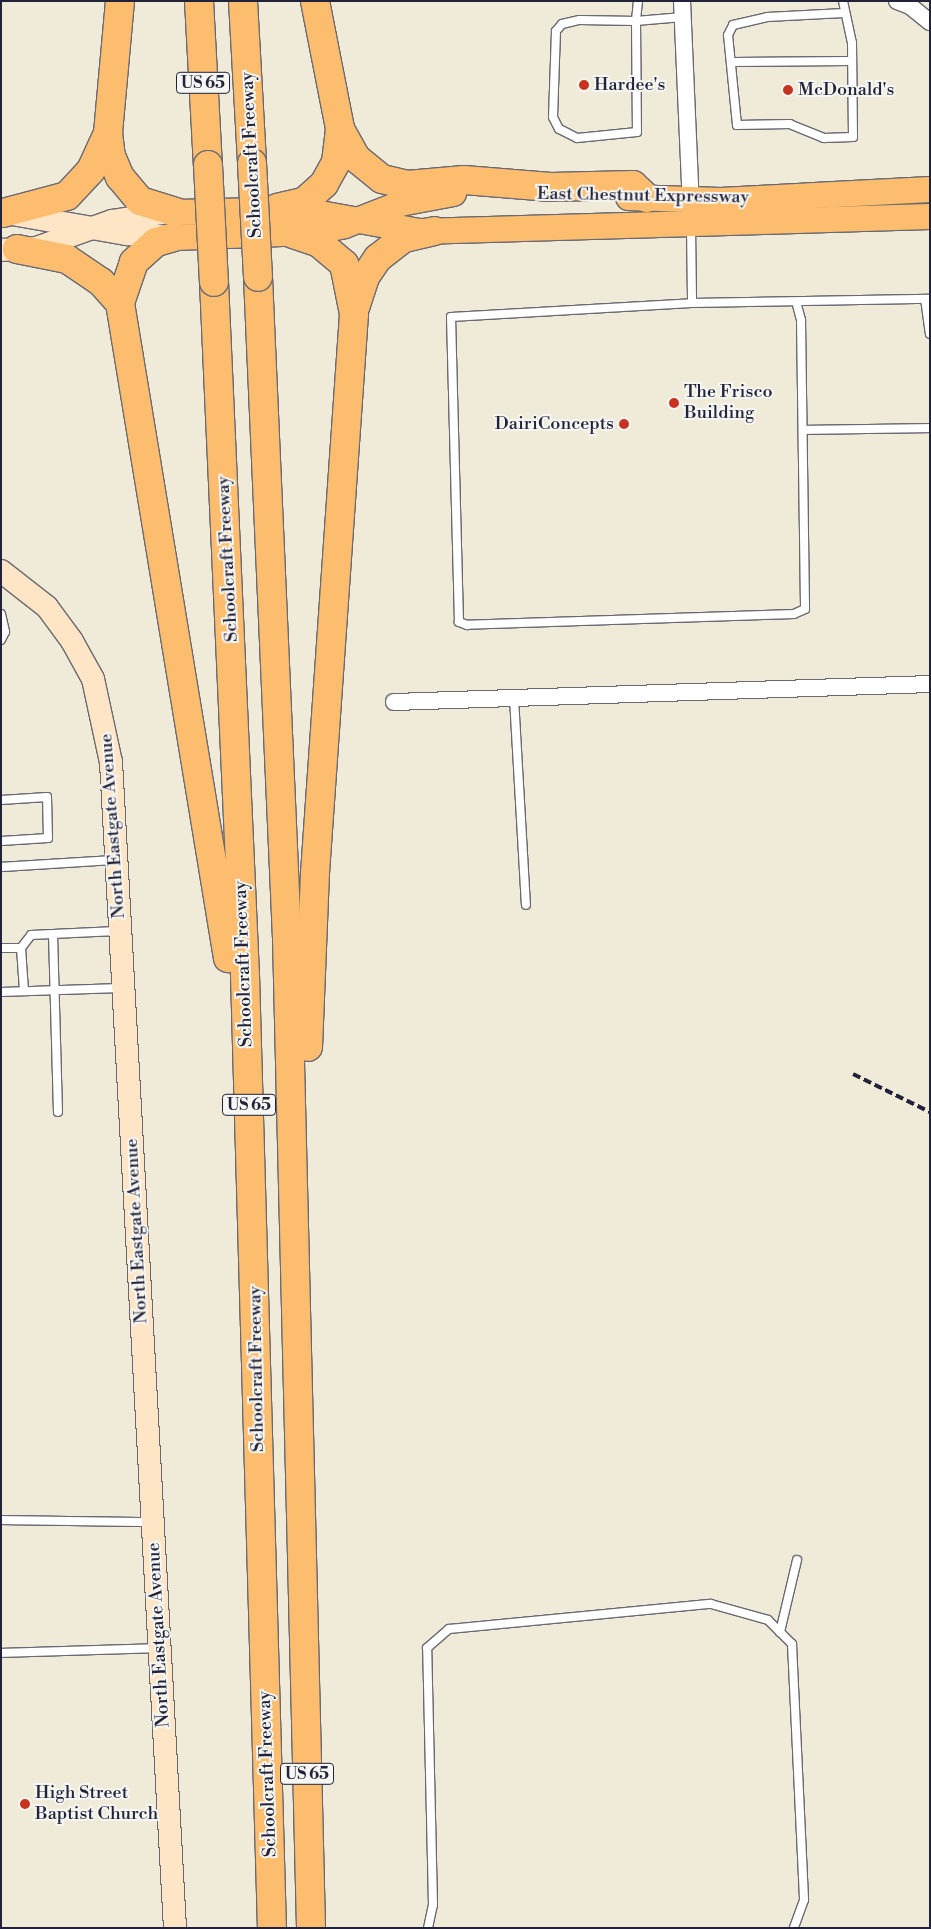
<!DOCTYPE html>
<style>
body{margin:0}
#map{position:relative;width:931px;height:1929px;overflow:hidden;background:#efebd8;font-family:"Libre Bodoni",serif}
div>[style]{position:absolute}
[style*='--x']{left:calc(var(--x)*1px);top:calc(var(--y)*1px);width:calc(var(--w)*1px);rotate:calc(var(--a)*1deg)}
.roads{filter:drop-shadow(1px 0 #6a6872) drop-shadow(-1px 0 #6a6872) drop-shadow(0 1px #6a6872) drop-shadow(0 -1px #6a6872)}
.lane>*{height:8px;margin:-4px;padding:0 4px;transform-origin:4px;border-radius:4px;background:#fff}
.street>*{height:16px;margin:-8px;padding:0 8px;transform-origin:8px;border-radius:8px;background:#fff}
.secondary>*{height:22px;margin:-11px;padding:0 11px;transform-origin:11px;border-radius:11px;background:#fee5c5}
.primary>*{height:25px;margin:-12.5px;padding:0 12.5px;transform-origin:12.5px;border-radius:12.5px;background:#fcbd6f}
.highway>*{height:28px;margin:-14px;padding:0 14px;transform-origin:14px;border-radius:14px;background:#fcbd6f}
.rail>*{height:4px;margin-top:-2px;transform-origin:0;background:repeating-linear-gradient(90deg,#22223b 0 8px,transparent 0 12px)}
.bridges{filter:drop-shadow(1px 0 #6a6872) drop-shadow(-1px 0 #6a6872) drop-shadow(0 1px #6a6872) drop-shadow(0 -1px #6a6872)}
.highway-bridge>*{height:28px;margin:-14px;padding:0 14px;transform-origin:14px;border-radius:14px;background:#fcbd6f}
.dots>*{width:14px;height:14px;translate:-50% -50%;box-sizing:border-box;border:2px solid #f6f6f2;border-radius:50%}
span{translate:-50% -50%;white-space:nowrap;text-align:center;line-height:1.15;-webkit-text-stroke:4px #f6f6f2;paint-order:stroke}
.shield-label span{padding:1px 4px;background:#f6f6f2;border:1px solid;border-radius:4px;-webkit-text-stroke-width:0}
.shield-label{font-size:16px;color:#22223b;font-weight:700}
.poi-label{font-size:18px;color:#22223b}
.left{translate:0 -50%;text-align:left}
.right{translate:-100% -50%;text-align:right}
.street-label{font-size:18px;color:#22223b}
.frame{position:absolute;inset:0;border:2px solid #22223b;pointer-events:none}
</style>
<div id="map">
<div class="roads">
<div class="lane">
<i style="--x:638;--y:1;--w:20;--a:96"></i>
<i style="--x:636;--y:21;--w:47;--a:-4.9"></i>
<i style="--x:843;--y:1;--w:43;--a:77.9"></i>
<i style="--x:852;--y:43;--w:94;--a:89.4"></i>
<i style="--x:853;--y:137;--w:29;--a:178"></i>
<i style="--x:824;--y:138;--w:37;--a:-158"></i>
<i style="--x:790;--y:124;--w:53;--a:178.9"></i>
<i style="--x:737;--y:125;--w:90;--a:-95.7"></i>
<i style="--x:728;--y:35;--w:11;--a:-63"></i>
<i style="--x:733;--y:25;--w:35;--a:-13"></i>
<i style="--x:767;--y:17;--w:77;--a:-3"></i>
<i style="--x:580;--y:20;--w:56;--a:1"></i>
<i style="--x:636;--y:21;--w:111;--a:89.5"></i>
<i style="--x:637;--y:132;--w:60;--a:174.3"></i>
<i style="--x:577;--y:138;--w:20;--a:-153"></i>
<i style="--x:559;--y:129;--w:13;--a:-117"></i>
<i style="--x:553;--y:117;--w:86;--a:-88"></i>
<i style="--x:556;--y:31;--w:9;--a:-49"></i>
<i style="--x:562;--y:24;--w:18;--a:-13"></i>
<i style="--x:733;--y:62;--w:117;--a:-0.5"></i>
<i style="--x:691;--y:227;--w:76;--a:89.2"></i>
<i style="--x:925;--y:299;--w:35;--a:82"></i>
<i style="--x:797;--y:305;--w:16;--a:75"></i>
<i style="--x:801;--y:320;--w:289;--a:89.2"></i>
<i style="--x:805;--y:609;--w:12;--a:156"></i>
<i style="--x:794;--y:614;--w:327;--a:178.1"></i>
<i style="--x:467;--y:625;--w:9;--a:-159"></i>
<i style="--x:459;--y:622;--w:305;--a:-91.5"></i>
<i style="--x:451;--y:317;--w:241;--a:-3.3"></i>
<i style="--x:692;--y:303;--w:238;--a:-1"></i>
<i style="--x:803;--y:430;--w:127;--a:-0.9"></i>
<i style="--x:1;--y:614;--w:18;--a:77"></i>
<i style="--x:5;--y:632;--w:9;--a:117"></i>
<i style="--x:514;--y:698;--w:207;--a:86.7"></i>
<i style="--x:1;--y:800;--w:46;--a:-3.7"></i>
<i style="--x:47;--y:797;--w:41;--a:88.6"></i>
<i style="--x:48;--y:838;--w:47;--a:176.3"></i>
<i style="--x:1;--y:867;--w:113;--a:-3.5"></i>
<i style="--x:53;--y:934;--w:178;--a:88.4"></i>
<i style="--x:1;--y:948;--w:20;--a:0"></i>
<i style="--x:21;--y:948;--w:16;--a:-52"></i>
<i style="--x:31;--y:935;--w:86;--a:-2.7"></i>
<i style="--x:21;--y:948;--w:43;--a:86"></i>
<i style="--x:1;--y:992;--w:120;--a:-1.9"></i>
<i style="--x:1;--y:1520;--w:151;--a:0.8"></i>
<i style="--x:780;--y:1632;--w:74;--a:-76.7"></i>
<i style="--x:1;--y:1653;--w:157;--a:-1.8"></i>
<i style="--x:428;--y:1928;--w:24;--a:-78"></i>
<i style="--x:433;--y:1905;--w:257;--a:-91.3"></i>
<i style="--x:427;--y:1648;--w:29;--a:-41"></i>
<i style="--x:449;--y:1629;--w:263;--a:-5.5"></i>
<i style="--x:711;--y:1604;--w:59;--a:15.7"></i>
<i style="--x:768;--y:1620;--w:34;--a:45"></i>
<i style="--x:792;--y:1644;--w:256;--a:87.3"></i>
<i style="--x:804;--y:1900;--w:30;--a:110"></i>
</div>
<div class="street">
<i style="--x:682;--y:1;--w:207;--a:87.5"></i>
<i style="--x:897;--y:1;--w:14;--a:21"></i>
<i style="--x:910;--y:6;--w:26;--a:39"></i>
<i style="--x:394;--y:702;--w:536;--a:-1.92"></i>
</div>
<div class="secondary">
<i style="--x:12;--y:214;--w:117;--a:9.9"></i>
<i style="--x:127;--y:234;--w:46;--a:3.7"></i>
<i style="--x:1;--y:250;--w:35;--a:-3"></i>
<i style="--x:36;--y:248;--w:81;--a:-19.6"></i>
<i style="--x:112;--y:221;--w:58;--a:-9"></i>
<i style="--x:1;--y:571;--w:58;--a:38"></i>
<i style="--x:47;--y:607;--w:42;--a:53.7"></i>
<i style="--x:72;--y:641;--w:43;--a:61.1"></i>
<i style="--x:93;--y:679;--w:85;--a:77.8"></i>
<i style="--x:111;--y:762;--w:1168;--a:86.86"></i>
</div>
<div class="primary">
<i style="--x:628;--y:197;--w:92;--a:1.9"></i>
<i style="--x:720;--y:200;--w:210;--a:-3"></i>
<i style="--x:176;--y:212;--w:122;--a:-1.4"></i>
<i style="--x:298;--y:209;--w:123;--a:10.3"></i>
<i style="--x:419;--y:231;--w:511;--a:-1.68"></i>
<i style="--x:174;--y:237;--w:135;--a:-2.1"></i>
<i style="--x:309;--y:232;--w:36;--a:-11"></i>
<i style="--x:344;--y:225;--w:60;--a:-21.4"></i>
<i style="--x:400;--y:203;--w:54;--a:-10.7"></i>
</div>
<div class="highway">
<i style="--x:120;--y:1;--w:133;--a:95.2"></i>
<i style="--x:108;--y:133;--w:23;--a:83"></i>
<i style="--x:111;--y:156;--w:23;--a:67"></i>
<i style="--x:120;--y:177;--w:31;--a:50"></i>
<i style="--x:140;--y:201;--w:38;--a:17"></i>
<i style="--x:199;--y:1;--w:164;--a:86.9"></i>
<i style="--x:243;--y:1;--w:162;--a:86.8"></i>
<i style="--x:315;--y:1;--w:130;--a:78.9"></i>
<i style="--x:340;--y:129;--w:33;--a:61"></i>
<i style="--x:356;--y:158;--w:33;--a:39"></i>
<i style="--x:382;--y:179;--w:26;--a:13"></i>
<i style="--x:407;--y:185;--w:57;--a:-5"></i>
<i style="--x:464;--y:180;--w:87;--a:4.6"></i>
<i style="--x:551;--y:187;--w:82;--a:-1.4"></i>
<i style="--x:633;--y:185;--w:19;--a:43"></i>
<i style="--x:277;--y:208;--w:28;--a:-13"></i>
<i style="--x:304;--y:202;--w:27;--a:-42"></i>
<i style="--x:324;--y:184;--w:25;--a:-61"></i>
<i style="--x:336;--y:162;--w:33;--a:-83"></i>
<i style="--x:3;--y:213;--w:66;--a:-14.9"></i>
<i style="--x:67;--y:196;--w:35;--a:-47"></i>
<i style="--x:91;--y:170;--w:41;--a:-65.3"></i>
<i style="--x:293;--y:234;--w:28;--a:19"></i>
<i style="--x:319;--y:243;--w:33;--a:40"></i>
<i style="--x:344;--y:264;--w:51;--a:78.7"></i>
<i style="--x:354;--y:314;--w:560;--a:93.99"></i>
<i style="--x:315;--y:873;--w:174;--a:92.3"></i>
<i style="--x:174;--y:237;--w:19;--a:164"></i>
<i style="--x:156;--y:242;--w:30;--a:138"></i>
<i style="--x:134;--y:262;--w:43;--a:108.9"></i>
<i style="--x:120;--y:303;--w:664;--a:80.64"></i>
<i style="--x:17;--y:249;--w:51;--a:11.3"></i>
<i style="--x:67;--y:259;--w:41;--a:34.1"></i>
<i style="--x:101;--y:282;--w:28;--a:48"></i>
<i style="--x:258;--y:277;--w:662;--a:87.49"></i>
<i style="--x:287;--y:938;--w:990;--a:88.61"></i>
<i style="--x:214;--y:282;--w:694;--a:87.44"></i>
<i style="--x:245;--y:975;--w:953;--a:88.38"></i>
<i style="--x:355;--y:308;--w:33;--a:-72"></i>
<i style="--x:365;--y:277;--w:23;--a:-56"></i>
<i style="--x:378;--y:258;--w:33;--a:-38"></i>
<i style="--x:404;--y:238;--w:31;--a:-13"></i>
</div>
</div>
<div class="rail">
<i style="--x:853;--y:1074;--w:86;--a:26.3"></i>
</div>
<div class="bridges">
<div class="highway-bridge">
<i style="--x:252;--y:163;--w:114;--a:87"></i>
<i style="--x:208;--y:165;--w:117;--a:87.1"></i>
</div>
</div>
<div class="dots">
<i style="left:584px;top:85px;background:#c8321e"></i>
<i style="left:788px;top:90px;background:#c8321e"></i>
<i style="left:674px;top:403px;background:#c8321e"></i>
<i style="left:624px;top:424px;background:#c8321e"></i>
<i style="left:25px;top:1804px;background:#c8321e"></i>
</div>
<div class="shield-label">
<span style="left:203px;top:83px">US 65</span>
<span style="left:249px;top:1105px">US 65</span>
<span style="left:307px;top:1774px">US 65</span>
</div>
<div class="poi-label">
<span class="left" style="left:594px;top:85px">Hardee's</span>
<span class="left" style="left:798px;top:90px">McDonald's</span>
<span class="left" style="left:684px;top:403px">The Frisco<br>Building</span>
<span class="right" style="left:614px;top:424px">DairiConcepts</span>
<span class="left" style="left:35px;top:1804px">High Street<br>Baptist Church</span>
</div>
<div class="street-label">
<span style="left:252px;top:155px;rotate:-93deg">Schoolcraft Freeway</span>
<span style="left:643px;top:196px;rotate:1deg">East Chestnut Expressway</span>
<span style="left:228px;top:559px;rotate:-93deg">Schoolcraft Freeway</span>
<span style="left:113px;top:826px;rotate:-94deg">North Eastgate Avenue</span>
<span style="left:244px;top:964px;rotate:-92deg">Schoolcraft Freeway</span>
<span style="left:137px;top:1231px;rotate:-93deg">North Eastgate Avenue</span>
<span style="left:257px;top:1369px;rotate:-91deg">Schoolcraft Freeway</span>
<span style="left:159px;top:1635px;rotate:-93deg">North Eastgate Avenue</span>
<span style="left:268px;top:1774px;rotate:-92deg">Schoolcraft Freeway</span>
</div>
<div class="frame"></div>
</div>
